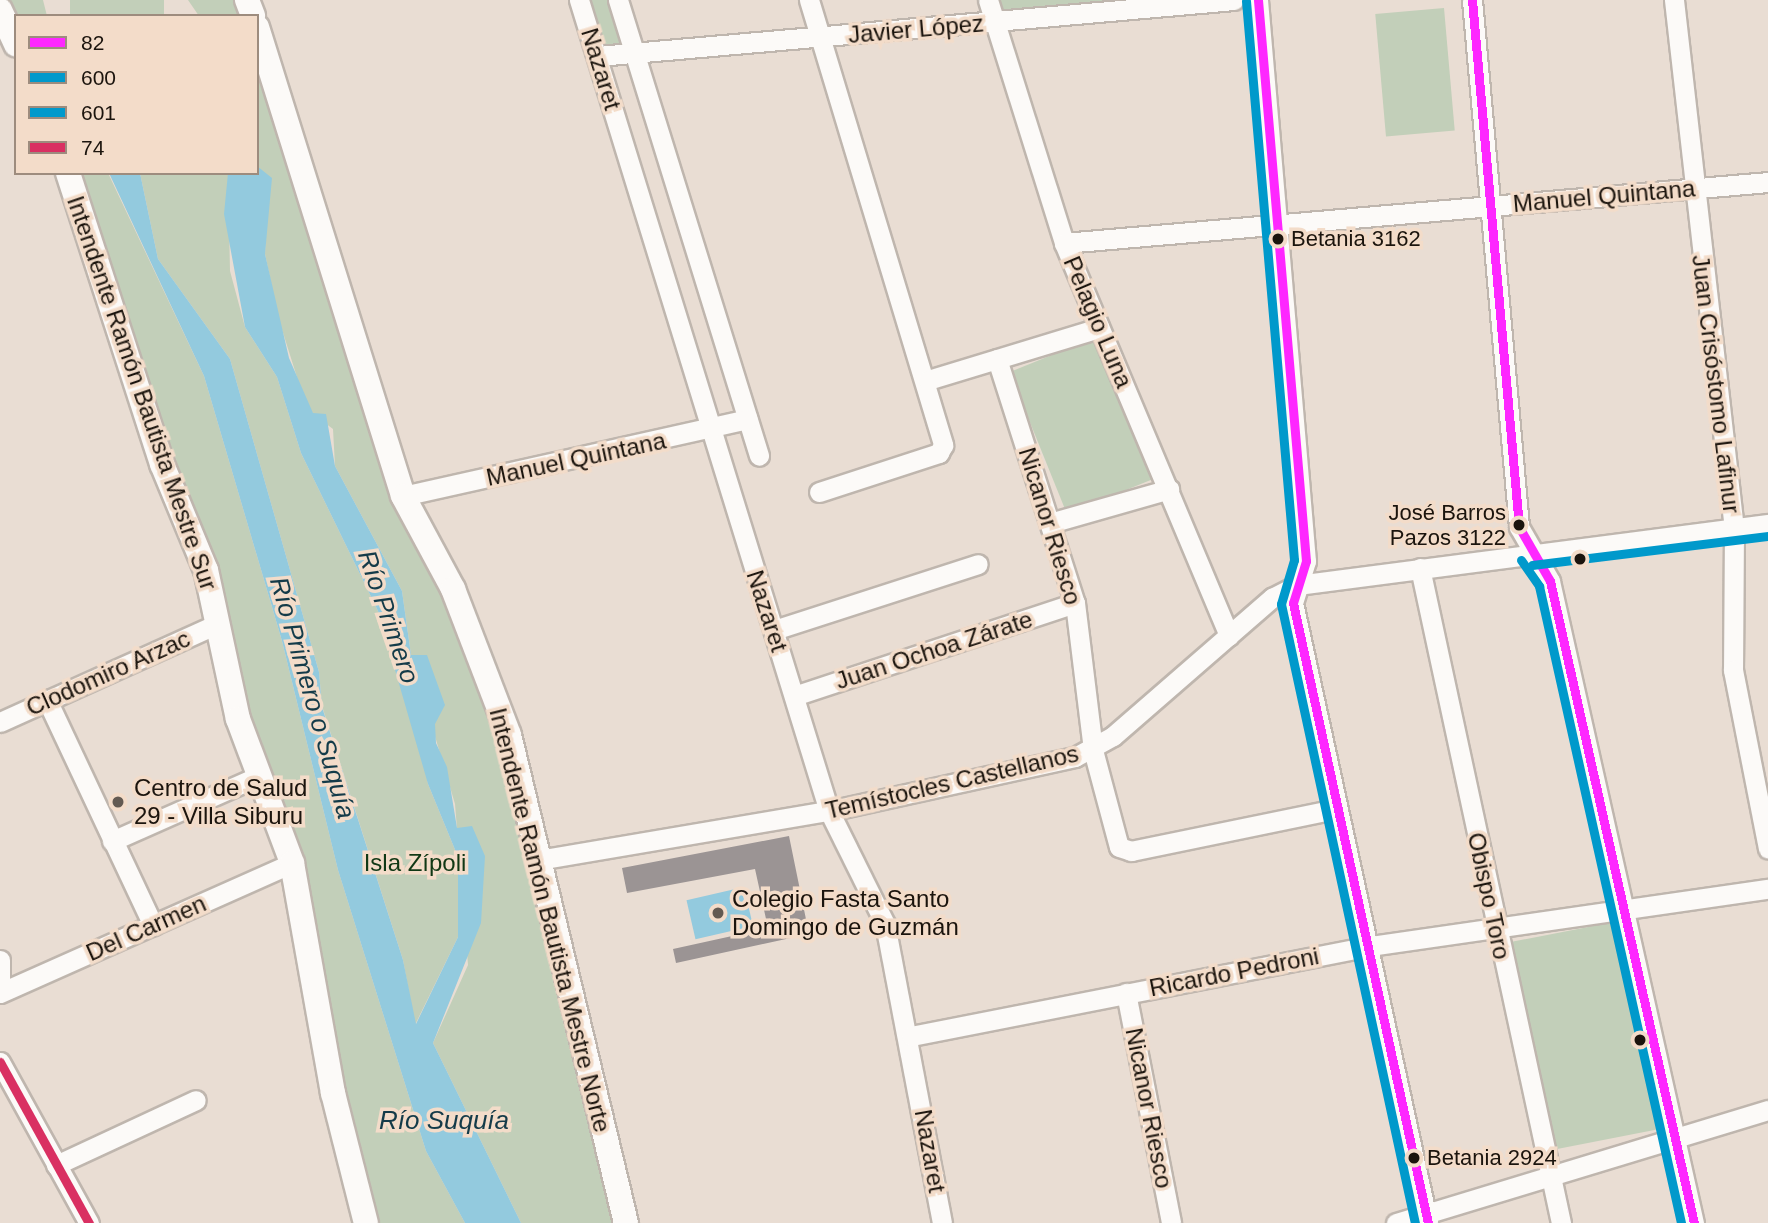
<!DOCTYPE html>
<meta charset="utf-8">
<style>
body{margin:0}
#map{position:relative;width:1768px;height:1223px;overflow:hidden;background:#e9ddd3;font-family:Helvetica,sans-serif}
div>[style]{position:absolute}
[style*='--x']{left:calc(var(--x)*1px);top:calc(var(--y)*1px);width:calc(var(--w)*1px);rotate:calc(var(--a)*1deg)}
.green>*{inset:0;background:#c2cfb9;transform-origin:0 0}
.water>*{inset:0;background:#93cade;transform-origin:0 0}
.building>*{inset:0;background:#9b9494}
.roads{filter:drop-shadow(2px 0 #bfb6ae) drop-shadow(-2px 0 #bfb6ae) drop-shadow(0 2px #bfb6ae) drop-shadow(0 -2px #bfb6ae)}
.minor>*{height:19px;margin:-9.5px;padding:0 9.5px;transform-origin:9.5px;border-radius:9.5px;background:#fcfaf8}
.major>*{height:24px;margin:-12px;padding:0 12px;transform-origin:12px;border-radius:12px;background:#fcfaf8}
.bus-1>*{height:9px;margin:-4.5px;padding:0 4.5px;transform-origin:4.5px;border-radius:4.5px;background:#fe27ff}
.bus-2>*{height:9px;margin:-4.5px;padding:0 4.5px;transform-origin:4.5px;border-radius:4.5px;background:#0099cb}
.bus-3>*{height:9px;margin:-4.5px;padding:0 4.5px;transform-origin:4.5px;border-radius:4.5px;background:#0099cb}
.bus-4>*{height:9px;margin:-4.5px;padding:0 4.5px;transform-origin:4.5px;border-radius:4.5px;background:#d93062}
.dots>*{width:19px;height:19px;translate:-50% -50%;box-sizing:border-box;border:4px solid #f3dcc9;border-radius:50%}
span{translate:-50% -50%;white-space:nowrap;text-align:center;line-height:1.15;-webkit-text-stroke:7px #f3dcc9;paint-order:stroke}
.bus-label{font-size:22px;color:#1b140d}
.left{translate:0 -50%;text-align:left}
.right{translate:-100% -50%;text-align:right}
.street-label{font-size:24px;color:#1b140d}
.poi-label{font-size:24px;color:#1b140d}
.park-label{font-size:24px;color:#103815}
.water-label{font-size:26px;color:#143b49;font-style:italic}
.legend{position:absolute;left:14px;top:14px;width:245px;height:161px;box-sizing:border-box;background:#f3dcc9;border:2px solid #9d8c7e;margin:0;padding:9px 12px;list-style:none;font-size:21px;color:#1b140d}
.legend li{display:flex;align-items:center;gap:14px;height:35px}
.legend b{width:35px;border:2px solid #9d8c7e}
</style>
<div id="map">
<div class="green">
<i style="clip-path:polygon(0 0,43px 0,47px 16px,16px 16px)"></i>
<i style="left:70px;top:0;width:94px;height:16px"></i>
<i style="clip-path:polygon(188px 0,247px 0,253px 16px,199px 16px)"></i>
<i style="clip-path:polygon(587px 0,610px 0,625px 46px,603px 49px)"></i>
<i style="clip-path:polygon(993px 0,1142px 0,1000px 12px)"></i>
<i style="left:1444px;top:8px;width:123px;height:69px;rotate:85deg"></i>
<i style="clip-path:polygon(257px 27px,397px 478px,474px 638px,626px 1223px,521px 1223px,433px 1043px,468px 965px,455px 804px,411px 655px,402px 591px,335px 466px,333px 429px,313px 414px,301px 390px,279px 320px,265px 254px,267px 186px,257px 166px)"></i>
<i style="clip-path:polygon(68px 173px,108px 173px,204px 376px,282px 641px,338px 870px,426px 1151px,465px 1223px,366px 1223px,322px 1019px,217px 624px)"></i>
<i style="clip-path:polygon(140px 173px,228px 173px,230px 271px,245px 327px,277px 377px,301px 453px,378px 611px,423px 748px,428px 784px,458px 857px,458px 937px,415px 1025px,403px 960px,322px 706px,319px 672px,230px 359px,158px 259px)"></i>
<i style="left:1094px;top:338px;width:153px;height:91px;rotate:68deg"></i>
<i style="left:1619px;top:921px;width:212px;height:112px;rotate:79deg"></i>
</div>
<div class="water">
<i style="clip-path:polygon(257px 166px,272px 178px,265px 254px,289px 358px,313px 413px,326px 414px,335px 466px,402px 591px,411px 655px,427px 655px,445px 705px,435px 724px,436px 743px,447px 767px,457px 828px,472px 826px,485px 856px,481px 923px,433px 1043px,521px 1223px,465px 1223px,426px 1151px,338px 870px,282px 641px,204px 376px,109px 173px,140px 173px,158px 259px,230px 359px,319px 672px,322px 707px,403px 960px,416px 1024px,458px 937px,458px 857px,428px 784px,378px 611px,301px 453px,277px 377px,245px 327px,224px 214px,228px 173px,257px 173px)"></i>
<i style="left:744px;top:887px;width:40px;height:59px;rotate:77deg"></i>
</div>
<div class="building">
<i style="clip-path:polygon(789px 836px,809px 934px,676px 963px,673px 949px,768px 928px,755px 869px,627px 893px,622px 868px)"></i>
</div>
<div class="roads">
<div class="minor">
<i style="--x:579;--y:0;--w:849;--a:72.87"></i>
<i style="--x:829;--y:811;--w:126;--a:63.6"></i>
<i style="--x:885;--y:924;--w:304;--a:79.2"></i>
<i style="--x:618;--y:0;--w:477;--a:72.8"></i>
<i style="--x:809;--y:0;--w:465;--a:73.2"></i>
<i style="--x:943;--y:445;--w:9;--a:117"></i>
<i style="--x:939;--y:453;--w:126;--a:162"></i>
<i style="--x:988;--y:0;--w:255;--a:72.6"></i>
<i style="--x:1064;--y:243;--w:426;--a:67.2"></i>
<i style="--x:1258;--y:0;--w:563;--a:85.11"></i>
<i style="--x:1306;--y:561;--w:44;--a:107.2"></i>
<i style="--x:1293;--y:603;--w:635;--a:77.72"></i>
<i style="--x:1472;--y:0;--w:529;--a:84.9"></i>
<i style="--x:1519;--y:527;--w:62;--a:60.1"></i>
<i style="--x:1550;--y:581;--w:658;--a:77.36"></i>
<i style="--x:1674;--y:0;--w:532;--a:83.53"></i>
<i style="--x:1734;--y:529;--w:141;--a:90.4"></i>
<i style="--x:1733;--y:670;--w:182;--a:78.9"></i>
<i style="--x:598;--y:56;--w:638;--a:-5.03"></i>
<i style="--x:1064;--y:243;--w:707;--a:-4.95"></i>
<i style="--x:997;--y:359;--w:256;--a:72.3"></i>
<i style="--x:1075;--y:603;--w:148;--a:83"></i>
<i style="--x:1093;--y:750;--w:100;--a:75"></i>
<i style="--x:1119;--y:847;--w:13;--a:18"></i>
<i style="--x:1131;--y:851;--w:209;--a:-11.6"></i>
<i style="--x:928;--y:380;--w:179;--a:-16.9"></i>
<i style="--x:403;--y:496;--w:353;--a:-12.6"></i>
<i style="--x:1050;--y:523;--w:124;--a:-15.9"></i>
<i style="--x:1420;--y:568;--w:670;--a:77.85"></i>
<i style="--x:774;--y:630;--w:214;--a:-17.9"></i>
<i style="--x:794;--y:696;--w:296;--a:-18.3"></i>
<i style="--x:47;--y:700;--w:249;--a:64.8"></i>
<i style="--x:0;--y:722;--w:238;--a:-24.3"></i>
<i style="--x:112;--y:841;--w:161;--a:-23.9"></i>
<i style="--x:538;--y:860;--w:295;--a:-9.6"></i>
<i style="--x:829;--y:811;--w:252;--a:-12.4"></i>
<i style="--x:1075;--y:757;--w:43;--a:-28.9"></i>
<i style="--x:1113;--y:736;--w:211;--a:-41"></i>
<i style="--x:1272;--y:598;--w:28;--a:-27"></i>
<i style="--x:1297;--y:585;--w:475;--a:-7.4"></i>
<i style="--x:0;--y:960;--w:24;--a:90"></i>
<i style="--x:0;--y:993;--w:320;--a:-24"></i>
<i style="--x:1126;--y:993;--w:234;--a:78.9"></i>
<i style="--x:911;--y:1036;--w:468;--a:-11.1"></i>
<i style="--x:1370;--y:946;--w:402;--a:-8.2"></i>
<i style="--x:0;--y:1062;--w:184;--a:61.1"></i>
<i style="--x:56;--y:1165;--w:154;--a:-24.9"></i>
<i style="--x:1396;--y:1223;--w:389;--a:-16.9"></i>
</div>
<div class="major">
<i style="--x:247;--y:0;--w:17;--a:69"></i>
<i style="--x:0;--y:10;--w:38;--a:65"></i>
<i style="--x:257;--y:27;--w:491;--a:72.7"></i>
<i style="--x:403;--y:496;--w:106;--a:61.7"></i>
<i style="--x:453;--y:589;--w:156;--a:69"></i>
<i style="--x:509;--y:735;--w:502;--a:76.52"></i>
<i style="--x:68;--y:173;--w:306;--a:72.1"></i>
<i style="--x:162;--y:464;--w:115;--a:67.5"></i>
<i style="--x:206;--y:570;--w:152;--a:77.9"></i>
<i style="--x:238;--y:719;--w:154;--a:69.4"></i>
<i style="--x:292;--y:863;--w:234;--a:79.9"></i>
<i style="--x:333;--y:1093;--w:134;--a:75.8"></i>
</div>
</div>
<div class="bus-1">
<i style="--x:1258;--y:0;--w:563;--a:85.11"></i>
<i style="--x:1306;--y:561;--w:44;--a:107.2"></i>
<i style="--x:1293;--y:603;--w:635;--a:77.72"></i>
<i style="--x:1472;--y:0;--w:529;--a:84.9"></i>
<i style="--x:1519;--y:527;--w:62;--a:60.1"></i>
<i style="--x:1550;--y:581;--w:658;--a:77.36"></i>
</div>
<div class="bus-2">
<i style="--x:1246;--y:1;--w:561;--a:85.09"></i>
<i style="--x:1294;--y:560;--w:46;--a:106.5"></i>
<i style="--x:1281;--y:604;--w:633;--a:77.79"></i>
</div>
<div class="bus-3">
<i style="--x:1521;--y:560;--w:32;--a:55"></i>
<i style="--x:1539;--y:586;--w:653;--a:77.43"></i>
<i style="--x:1532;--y:565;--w:238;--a:-7"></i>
</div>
<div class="bus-4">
<i style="--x:0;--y:1062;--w:184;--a:61.1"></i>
</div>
<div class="dots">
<i style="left:1278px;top:239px;background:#1b140d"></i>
<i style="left:1519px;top:525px;background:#1b140d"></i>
<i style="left:1580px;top:559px;background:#1b140d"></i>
<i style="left:118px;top:802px;background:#635a52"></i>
<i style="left:718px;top:913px;background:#635a52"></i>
<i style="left:1640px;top:1040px;background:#1b140d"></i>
<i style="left:1414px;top:1158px;background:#1b140d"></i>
</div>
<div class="bus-label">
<span class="left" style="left:1291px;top:239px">Betania 3162</span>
<span class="right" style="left:1506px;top:525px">José Barros<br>Pazos 3122</span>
<span class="left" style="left:1427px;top:1158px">Betania 2924</span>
</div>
<div class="street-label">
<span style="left:916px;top:29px;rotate:-5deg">Javier López</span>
<span style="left:601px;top:69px;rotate:73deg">Nazaret</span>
<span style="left:1604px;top:196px;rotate:-5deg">Manuel Quintana</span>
<span style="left:1098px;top:322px;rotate:67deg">Pelagio Luna</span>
<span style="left:1716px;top:384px;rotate:83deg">Juan Crisóstomo Lafinur</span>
<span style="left:142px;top:393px;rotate:71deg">Intendente Ramón Bautista Mestre Sur</span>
<span style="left:576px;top:459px;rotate:-12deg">Manuel Quintana</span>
<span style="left:1050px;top:526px;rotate:73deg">Nicanor Riesco</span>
<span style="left:767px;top:611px;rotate:72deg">Nazaret</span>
<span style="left:934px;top:650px;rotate:-18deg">Juan Ochoa Zárate</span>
<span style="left:108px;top:673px;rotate:-24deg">Clodomiro Arzac</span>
<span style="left:952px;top:782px;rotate:-13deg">Temístocles Castellanos</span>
<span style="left:1489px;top:896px;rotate:78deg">Obispo Toro</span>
<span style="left:550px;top:920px;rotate:76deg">Intendente Ramón Bautista Mestre Norte</span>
<span style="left:146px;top:928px;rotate:-24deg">Del Carmen</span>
<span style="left:1234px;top:972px;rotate:-11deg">Ricardo Pedroni</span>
<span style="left:1149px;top:1108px;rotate:79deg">Nicanor Riesco</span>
<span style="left:930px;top:1151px;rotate:80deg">Nazaret</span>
</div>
<div class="poi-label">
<span class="left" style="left:134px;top:802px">Centro de Salud<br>29 - Villa Siburu</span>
<span class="left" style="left:732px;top:913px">Colegio Fasta Santo<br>Domingo de Guzmán</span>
</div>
<div class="park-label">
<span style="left:415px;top:863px">Isla Zípoli</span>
</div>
<div class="water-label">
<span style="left:388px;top:617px;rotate:71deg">Río Primero</span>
<span style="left:312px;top:698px;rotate:74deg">Río Primero o Suquía</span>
<span style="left:444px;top:1121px">Río Suquía</span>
</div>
<ul class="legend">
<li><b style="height:9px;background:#fe27ff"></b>82</li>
<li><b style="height:9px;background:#0099cb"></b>600</li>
<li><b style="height:9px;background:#0099cb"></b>601</li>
<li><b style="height:9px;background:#d93062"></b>74</li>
</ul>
</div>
